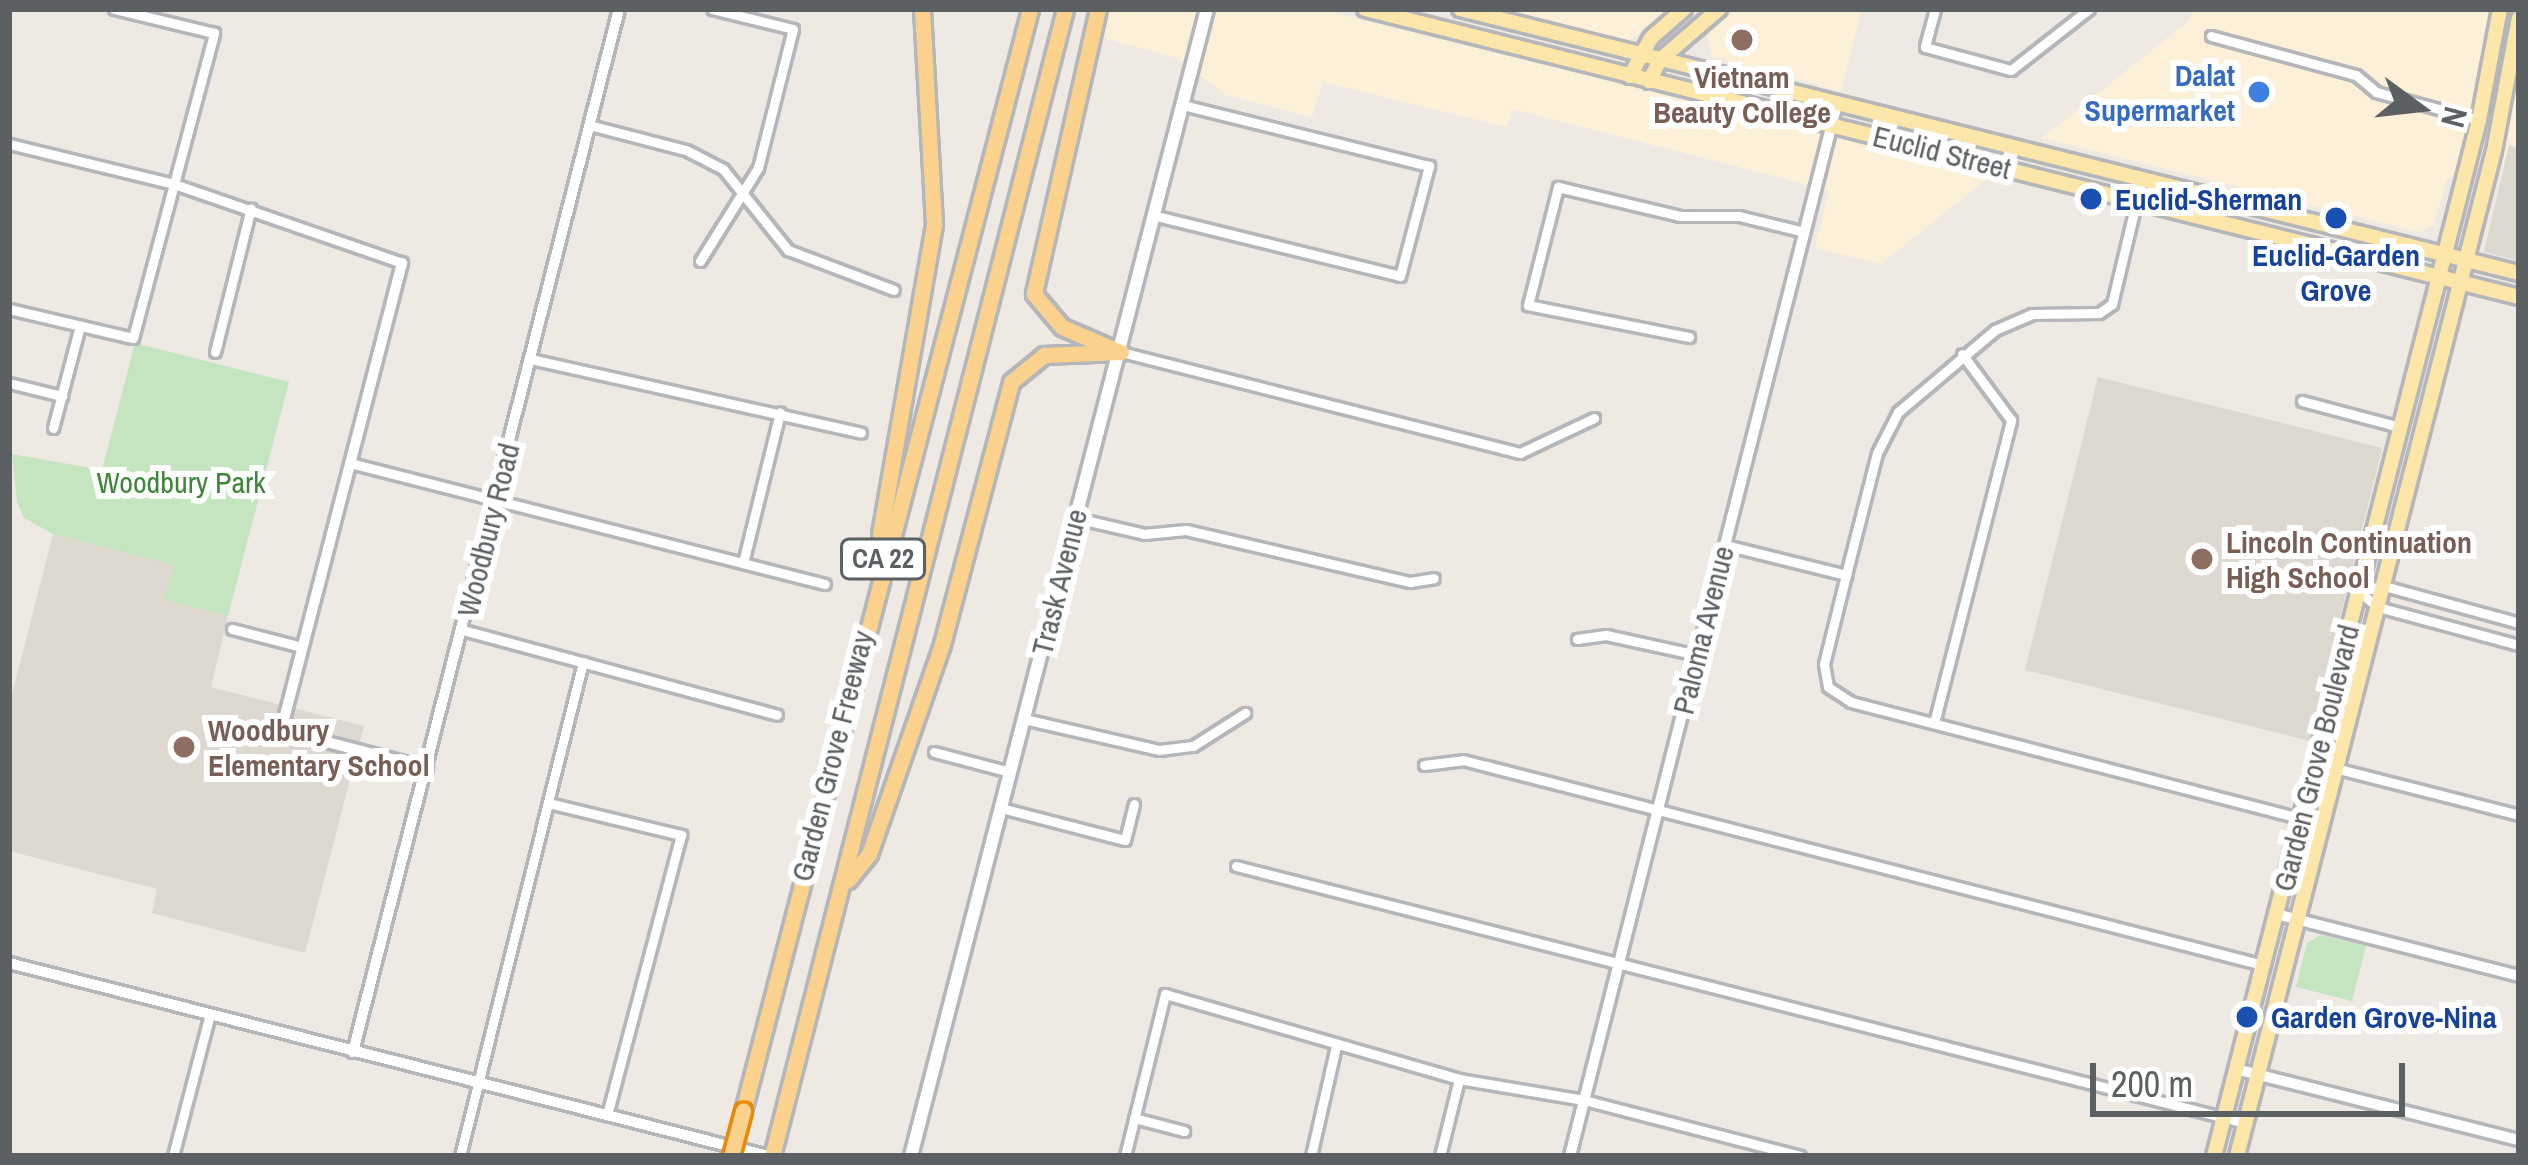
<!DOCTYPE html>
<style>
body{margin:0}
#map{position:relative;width:2528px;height:1165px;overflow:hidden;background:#eeeae3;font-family:"Archivo Narrow",sans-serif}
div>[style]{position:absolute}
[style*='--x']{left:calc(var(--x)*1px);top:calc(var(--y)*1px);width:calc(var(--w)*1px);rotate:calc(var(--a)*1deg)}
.commercial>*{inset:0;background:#fdf0d9}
.education>*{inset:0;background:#ddd9d1;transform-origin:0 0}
.green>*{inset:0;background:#c4e5c0}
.roads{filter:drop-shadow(3px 0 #b4b6ba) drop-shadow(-3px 0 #b4b6ba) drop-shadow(0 3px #b4b6ba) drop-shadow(0 -3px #b4b6ba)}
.minor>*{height:9px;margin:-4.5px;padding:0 4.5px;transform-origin:4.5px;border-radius:4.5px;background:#fff}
.tertiary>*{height:10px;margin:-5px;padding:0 5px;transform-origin:5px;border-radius:5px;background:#fff}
.secondary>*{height:12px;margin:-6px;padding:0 6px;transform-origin:6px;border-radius:6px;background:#fff}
.primary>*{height:14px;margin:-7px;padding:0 7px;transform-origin:7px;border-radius:7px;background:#fde6a9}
.motorway>*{height:15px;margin:-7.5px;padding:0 7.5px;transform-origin:7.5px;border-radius:7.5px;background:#fad28e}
.bridges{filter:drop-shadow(3px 0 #ea8906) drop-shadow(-3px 0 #ea8906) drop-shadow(0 3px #ea8906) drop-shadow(0 -3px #ea8906)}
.motorway-bridge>*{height:15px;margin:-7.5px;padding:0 7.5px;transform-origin:7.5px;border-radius:7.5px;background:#fad28e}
.dots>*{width:33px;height:33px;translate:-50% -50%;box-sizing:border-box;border:6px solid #fff;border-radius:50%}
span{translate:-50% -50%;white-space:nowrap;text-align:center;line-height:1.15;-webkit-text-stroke:12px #fff;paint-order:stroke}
.shield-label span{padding:3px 9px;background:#fff;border:3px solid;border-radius:9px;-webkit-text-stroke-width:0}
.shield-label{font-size:27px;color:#5b6063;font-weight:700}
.shop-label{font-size:30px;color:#366cbe;font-weight:700}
.right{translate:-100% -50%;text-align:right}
.education-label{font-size:30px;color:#785e54;font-weight:700}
.left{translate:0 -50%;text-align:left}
.street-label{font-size:30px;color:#5b6063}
.transit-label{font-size:30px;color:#164399;font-weight:700}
.park-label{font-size:30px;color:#3d8638}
.frame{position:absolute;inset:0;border:12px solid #5b6063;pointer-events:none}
.north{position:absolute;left:2360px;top:48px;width:120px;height:120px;-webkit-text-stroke:9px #fff;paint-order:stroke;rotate:105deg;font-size:33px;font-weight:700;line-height:48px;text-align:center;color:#5b6063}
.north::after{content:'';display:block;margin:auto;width:42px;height:54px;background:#5b6063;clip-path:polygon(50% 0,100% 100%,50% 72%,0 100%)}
.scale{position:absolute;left:2090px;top:1063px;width:315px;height:54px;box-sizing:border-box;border:6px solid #5b6063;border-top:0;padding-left:15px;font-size:36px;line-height:42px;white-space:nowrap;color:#5b6063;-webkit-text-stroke:9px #fff;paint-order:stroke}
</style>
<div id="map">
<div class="commercial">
<i style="clip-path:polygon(1110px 9px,1320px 9px,1990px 176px,1881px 264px,1815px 248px,1829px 190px,1512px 109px,1507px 127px,1323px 82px,1312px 117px,1226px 95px,1177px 58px,1104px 38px)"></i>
<i style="clip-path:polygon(1496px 9px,1671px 9px,1627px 42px)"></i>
<i style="clip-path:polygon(1737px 9px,1862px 9px,1841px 91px,1712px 56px,1707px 33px)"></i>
<i style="clip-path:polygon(2192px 9px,2519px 9px,2519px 148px,2509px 146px,2504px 162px,2447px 178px,2434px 224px,2419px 232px,2042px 138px,2190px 20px)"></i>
</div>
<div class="education">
<i style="clip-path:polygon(2509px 145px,2519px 148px,2519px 261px,2484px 252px)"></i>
<i style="left:2098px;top:377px;width:293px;height:302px;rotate:14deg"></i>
<i style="clip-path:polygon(53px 534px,174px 565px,166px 600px,228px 616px,211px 687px,364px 726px,305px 953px,152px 913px,157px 889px,9px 851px,9px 706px)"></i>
</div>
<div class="green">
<i style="clip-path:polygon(135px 343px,289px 382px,228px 616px,165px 600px,173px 565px,53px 534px,24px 518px,17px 502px,12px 454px,102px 470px)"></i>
<i style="clip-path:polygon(2321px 935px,2366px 946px,2352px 1001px,2296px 987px,2307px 943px)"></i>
</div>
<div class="roads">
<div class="minor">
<i style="--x:1935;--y:9;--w:39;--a:105"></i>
<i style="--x:1925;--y:47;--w:89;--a:15"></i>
<i style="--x:2011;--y:70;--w:99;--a:-38"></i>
<i style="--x:2211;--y:36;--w:150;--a:15.1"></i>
<i style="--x:2356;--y:75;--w:26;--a:40"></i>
<i style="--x:2376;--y:92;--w:107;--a:15.2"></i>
<i style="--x:593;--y:126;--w:96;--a:14.5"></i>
<i style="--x:686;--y:150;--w:42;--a:27.2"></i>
<i style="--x:723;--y:169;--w:104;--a:51.3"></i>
<i style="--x:788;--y:250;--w:113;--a:20.7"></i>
<i style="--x:9;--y:144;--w:170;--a:13.6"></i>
<i style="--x:174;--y:184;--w:241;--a:19.1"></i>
<i style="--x:2142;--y:178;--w:130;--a:103.4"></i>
<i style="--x:2112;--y:304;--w:16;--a:145"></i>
<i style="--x:2099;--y:313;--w:67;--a:179.1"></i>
<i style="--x:2032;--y:314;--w:40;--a:156.6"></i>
<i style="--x:1995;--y:330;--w:127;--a:139.8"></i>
<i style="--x:1898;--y:412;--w:46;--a:117.1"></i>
<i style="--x:1877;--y:453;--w:126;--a:104.3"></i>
<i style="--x:1846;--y:575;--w:92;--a:103.9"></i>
<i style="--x:1824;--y:664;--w:23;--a:80"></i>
<i style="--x:1828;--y:687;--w:27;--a:33"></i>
<i style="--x:1851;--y:702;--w:465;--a:14.5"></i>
<i style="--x:1156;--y:216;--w:251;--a:13.8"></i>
<i style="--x:1400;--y:276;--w:114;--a:-75.2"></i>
<i style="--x:1429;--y:166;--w:254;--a:-166.1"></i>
<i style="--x:700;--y:261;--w:110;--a:-58.1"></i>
<i style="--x:758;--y:168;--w:143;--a:-75.9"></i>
<i style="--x:793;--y:29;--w:83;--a:-166.1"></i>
<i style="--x:9;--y:309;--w:127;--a:13.2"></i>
<i style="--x:133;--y:338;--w:316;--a:-75.1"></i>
<i style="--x:214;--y:33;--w:103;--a:-166.5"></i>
<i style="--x:1689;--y:337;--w:164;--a:-168.8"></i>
<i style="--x:1528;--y:305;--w:122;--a:-75.7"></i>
<i style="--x:1558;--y:187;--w:125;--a:13.4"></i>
<i style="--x:1680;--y:216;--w:59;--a:0"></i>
<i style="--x:1739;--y:216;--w:67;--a:13.8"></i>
<i style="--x:215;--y:352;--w:148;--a:-76"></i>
<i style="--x:1121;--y:352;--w:412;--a:14.2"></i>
<i style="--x:1520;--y:453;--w:82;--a:-25.3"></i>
<i style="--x:531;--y:359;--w:338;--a:12.6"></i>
<i style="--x:9;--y:383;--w:55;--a:13.8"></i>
<i style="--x:2302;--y:401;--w:101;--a:14.9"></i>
<i style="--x:53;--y:428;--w:106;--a:-75.2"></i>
<i style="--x:350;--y:463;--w:490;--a:14.3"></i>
<i style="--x:1076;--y:518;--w:70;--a:13.2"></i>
<i style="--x:1144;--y:534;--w:42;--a:-5.4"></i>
<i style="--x:1186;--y:530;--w:230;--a:13.1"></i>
<i style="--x:1410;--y:582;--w:24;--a:-9"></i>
<i style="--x:1725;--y:545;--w:125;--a:13.9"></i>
<i style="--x:743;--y:563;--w:155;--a:-76.2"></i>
<i style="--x:2358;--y:591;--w:26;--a:39"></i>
<i style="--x:2378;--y:607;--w:146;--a:15.1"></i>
<i style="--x:2358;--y:591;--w:26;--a:-11"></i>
<i style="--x:2384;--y:586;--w:140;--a:15.3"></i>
<i style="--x:232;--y:629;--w:72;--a:14.4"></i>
<i style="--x:463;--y:630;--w:325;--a:15.1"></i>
<i style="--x:1577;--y:639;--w:29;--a:-8"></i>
<i style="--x:1606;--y:635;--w:93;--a:12.4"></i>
<i style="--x:1024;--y:719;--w:139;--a:12.9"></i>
<i style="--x:1159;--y:750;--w:34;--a:-7"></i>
<i style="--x:1193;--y:746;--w:62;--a:-32.4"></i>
<i style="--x:1934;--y:723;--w:313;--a:-75.7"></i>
<i style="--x:2011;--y:420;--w:82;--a:-126.6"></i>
<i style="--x:934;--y:752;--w:79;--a:14.7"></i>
<i style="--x:2315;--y:763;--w:211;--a:14.3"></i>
<i style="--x:1424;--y:765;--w:39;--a:-7"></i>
<i style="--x:1463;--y:760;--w:826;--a:14.37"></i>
<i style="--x:548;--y:803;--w:137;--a:13.5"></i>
<i style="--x:681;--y:835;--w:290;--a:104.8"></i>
<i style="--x:1001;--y:808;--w:128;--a:14.5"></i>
<i style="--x:1125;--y:840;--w:37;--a:-76"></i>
<i style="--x:1236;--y:866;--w:1042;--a:14.28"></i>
<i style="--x:1134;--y:1118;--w:52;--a:14.6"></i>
<i style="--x:173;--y:1156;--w:147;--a:-75.4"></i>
<i style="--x:460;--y:1156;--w:509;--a:-76.02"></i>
<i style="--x:1125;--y:1156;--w:167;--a:-76.1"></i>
<i style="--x:1165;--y:994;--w:306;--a:16.1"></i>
<i style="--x:1459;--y:1079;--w:127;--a:9.5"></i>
<i style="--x:1584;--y:1100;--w:223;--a:14.5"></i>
<i style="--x:1311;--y:1156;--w:113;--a:-77.2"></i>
<i style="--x:1440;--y:1156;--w:79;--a:-76.1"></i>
</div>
<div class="tertiary">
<i style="--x:402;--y:263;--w:482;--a:104.5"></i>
<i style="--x:281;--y:730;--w:151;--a:14.6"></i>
<i style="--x:2276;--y:914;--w:251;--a:14.3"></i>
<i style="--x:9;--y:963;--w:783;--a:14.27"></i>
<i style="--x:353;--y:1052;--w:1076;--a:-75.69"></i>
<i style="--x:2236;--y:1069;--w:292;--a:14.1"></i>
<i style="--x:1570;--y:1156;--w:1085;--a:-75.76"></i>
</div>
<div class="secondary">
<i style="--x:911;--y:1156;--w:1185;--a:-75.53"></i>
</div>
<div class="primary">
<i style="--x:1365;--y:9;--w:1189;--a:14.01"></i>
<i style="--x:1460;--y:9;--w:1091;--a:14"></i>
<i style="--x:1630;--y:76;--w:43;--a:-61.1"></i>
<i style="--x:1651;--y:38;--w:44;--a:-41.3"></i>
<i style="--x:1649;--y:81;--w:24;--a:-62"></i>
<i style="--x:1660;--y:60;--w:78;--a:-40.8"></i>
<i style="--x:2214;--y:1156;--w:1069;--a:-75.65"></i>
<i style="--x:2479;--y:120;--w:113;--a:-79.3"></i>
<i style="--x:2237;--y:1156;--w:1037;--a:-75.66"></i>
<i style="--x:2494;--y:151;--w:135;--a:-79.4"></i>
</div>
<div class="motorway">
<i style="--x:1098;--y:9;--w:292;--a:102.7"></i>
<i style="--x:1034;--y:294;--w:43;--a:49.7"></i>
<i style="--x:1062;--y:327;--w:61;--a:23.2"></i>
<i style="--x:880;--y:534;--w:315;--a:-80.1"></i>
<i style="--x:934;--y:224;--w:215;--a:-93.2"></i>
<i style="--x:848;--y:880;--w:33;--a:-51"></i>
<i style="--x:869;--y:854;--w:222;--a:-70.8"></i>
<i style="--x:942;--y:644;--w:271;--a:-75.2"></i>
<i style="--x:1011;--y:382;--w:43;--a:-39.3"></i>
<i style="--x:1044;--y:355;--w:77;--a:-2.2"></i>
<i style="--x:743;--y:1111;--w:1139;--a:-75.4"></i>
<i style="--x:772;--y:1156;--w:1184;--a:-75.67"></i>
</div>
</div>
<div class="bridges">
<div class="motorway-bridge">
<i style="--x:731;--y:1156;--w:47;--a:-75.1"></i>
</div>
</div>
<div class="dots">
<i style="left:1742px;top:40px;background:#8d6e63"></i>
<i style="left:2259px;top:92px;background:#3f7fe0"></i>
<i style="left:2091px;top:199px;background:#1a4fb4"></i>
<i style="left:2336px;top:218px;background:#1a4fb4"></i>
<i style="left:2202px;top:559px;background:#8d6e63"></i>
<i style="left:184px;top:747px;background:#8d6e63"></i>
<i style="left:2247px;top:1017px;background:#1a4fb4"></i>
</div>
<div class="shield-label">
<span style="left:883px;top:559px">CA 22</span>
</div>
<div class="shop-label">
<span class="right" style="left:2235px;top:92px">Dalat<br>Supermarket</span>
</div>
<div class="education-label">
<span style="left:1742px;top:94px">Vietnam<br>Beauty College</span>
<span class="left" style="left:2226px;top:559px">Lincoln Continuation<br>High School</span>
<span class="left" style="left:208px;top:747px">Woodbury<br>Elementary School</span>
</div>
<div class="street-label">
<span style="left:1942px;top:152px;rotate:14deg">Euclid Street</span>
<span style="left:488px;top:530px;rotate:-76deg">Woodbury Road</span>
<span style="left:1059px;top:582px;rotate:-76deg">Trask Avenue</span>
<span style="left:1703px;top:630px;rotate:-76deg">Paloma Avenue</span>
<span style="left:832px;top:756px;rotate:-76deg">Garden Grove Freeway</span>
<span style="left:2316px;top:758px;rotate:-76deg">Garden Grove Boulevard</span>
</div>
<div class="transit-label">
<span class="left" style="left:2115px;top:199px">Euclid-Sherman</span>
<span style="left:2336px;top:272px">Euclid-Garden<br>Grove</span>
<span class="left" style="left:2271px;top:1017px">Garden Grove-Nina</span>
</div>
<div class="park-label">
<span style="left:181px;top:482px">Woodbury Park</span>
</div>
<div class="frame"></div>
<div class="north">N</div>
<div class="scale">200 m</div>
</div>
